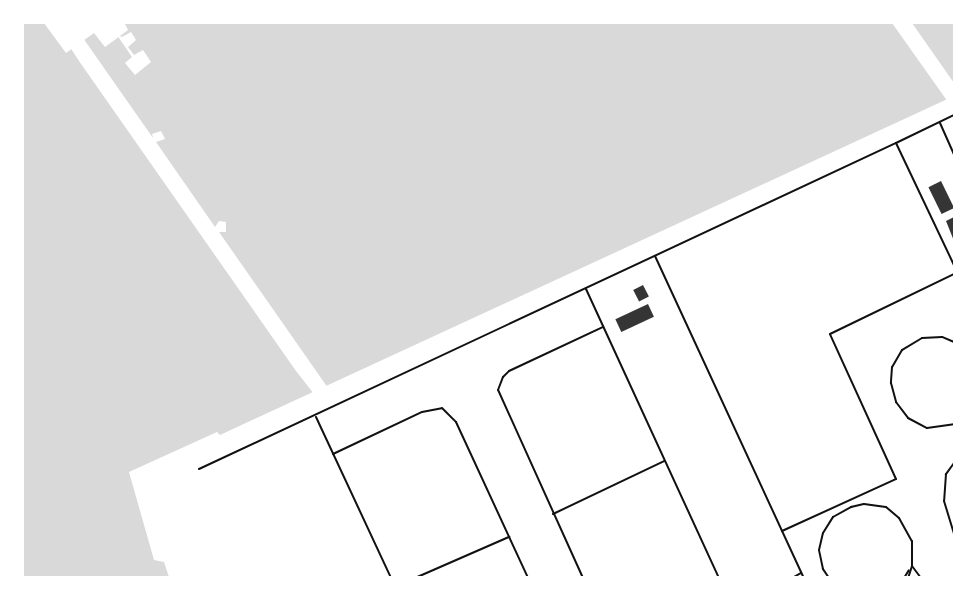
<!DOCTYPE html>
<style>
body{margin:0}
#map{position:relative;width:977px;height:600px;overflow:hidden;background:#fff;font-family:"Playfair Display",serif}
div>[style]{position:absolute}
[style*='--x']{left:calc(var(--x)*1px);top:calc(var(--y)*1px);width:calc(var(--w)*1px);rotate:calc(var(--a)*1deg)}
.water>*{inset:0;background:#d9d9d9}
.pier>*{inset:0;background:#fff}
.building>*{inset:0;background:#353535;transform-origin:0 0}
.service>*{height:2px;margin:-1px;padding:0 1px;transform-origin:1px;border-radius:1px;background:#111}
span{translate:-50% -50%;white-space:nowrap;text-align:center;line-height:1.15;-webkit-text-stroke:4px #fff;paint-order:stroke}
.frame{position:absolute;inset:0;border:24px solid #fff;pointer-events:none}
</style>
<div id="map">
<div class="water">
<i style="clip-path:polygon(124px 22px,954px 23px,954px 96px,220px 435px,217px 432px,129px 472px,154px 560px,164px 562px,169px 577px,23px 577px,22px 23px,44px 23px,66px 53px,94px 33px,105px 47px,128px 30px)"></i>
</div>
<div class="pier">
<i style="clip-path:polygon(892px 23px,912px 23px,954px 83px,954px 99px,948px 102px)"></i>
<i style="clip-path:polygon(131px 32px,136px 40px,128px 47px,134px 55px,143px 50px,151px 62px,135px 75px,125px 63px,132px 57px,117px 35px,122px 37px)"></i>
<i style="clip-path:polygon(83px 38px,153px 138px,152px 134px,161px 131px,165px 139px,156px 142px,215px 227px,219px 221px,226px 222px,226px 232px,219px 232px,328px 388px,314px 394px,296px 371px,79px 61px,70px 47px)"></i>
</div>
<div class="building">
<i style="left:941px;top:181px;width:30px;height:14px;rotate:64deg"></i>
<i style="clip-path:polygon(954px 217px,954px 241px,946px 221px)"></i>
<i style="left:643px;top:285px;width:13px;height:11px;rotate:63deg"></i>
<i style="left:648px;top:304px;width:14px;height:36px;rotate:65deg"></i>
</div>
<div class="service">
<i style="--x:940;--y:123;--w:35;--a:66"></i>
<i style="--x:896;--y:143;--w:64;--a:-25.8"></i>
<i style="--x:655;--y:256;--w:355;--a:65.2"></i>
<i style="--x:586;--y:289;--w:318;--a:65.3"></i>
<i style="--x:954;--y:342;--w:13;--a:-157"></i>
<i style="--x:942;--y:337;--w:20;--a:177"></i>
<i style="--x:922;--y:338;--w:23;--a:149"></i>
<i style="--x:902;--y:350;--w:20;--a:120"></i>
<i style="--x:892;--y:367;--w:16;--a:94"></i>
<i style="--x:891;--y:383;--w:20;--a:75"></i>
<i style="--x:896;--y:402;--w:20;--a:53"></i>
<i style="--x:908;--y:418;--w:21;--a:28"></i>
<i style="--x:927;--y:428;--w:27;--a:-8"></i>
<i style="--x:316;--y:417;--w:178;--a:65"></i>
<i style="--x:333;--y:454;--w:98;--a:-25.3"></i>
<i style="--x:422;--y:412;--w:20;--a:-11"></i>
<i style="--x:442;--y:408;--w:20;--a:45"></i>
<i style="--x:456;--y:422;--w:172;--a:65.2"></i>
<i style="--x:954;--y:463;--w:14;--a:126"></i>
<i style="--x:946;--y:474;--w:27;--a:94"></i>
<i style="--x:944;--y:501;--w:34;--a:73"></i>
<i style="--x:199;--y:469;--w:769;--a:-25.07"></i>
<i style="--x:896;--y:143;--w:135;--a:64.6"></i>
<i style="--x:553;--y:514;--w:123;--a:-25.5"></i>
<i style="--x:782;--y:531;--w:125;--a:-24.5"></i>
<i style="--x:896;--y:479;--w:159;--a:-114.5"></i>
<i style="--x:830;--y:334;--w:138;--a:-25.8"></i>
<i style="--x:912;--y:566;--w:15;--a:53"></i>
<i style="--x:415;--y:578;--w:103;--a:-23.6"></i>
<i style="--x:583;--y:578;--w:206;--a:-114.3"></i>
<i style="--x:498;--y:390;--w:14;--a:-69"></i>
<i style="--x:503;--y:377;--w:8;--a:-45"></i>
<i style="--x:509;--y:371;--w:104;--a:-25.1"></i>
<i style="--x:792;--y:578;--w:10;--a:-29"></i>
<i style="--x:829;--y:578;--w:11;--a:-124"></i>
<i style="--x:823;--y:569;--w:19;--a:-102"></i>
<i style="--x:819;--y:550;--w:17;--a:-77"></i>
<i style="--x:823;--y:533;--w:19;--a:-58"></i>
<i style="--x:833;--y:517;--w:21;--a:-29"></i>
<i style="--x:851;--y:507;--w:13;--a:-13"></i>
<i style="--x:864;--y:504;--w:22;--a:8"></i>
<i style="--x:886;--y:507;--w:17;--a:40"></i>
<i style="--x:899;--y:518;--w:26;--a:61"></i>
<i style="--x:912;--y:541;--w:25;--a:90"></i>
<i style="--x:912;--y:566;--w:13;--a:108"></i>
<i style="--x:904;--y:578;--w:9;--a:-58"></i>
</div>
<div class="frame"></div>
</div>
